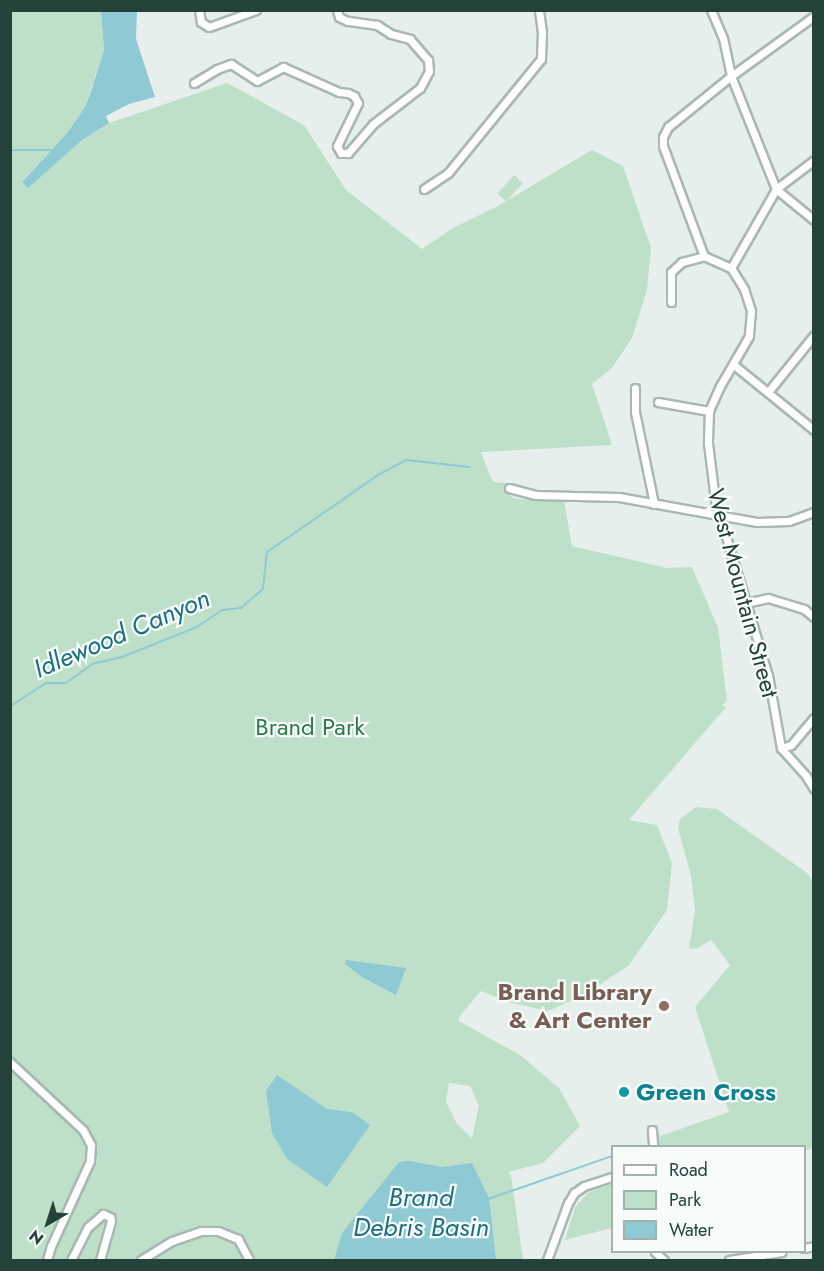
<!DOCTYPE html>
<style>
body{margin:0}
#map{position:relative;width:824px;height:1271px;overflow:hidden;background:#e6efeb;font-family:Jost,sans-serif}
div>[style]{position:absolute}
[style*='--x']{left:calc(var(--x)*1px);top:calc(var(--y)*1px);width:calc(var(--w)*1px);rotate:calc(var(--a)*1deg)}
.green>*{inset:0;background:#bfe0c8;transform-origin:0 0}
.water>*{inset:0;background:#8ec9d4}
.stream>*{height:2px;margin:-1px;padding:0 1px;transform-origin:1px;border-radius:1px;background:#8ec9d4}
.roads{filter:drop-shadow(2px 0 #a8b8b2) drop-shadow(-2px 0 #a8b8b2) drop-shadow(0 2px #a8b8b2) drop-shadow(0 -2px #a8b8b2)}
.street>*{height:7px;margin:-3.5px;padding:0 3.5px;transform-origin:3.5px;border-radius:3.5px;background:#fff}
.dots>*{width:16px;height:16px;translate:-50% -50%;box-sizing:border-box;border:3px solid #f7fbf9;border-radius:50%}
span{translate:-50% -50%;white-space:nowrap;text-align:center;line-height:1.15;-webkit-text-stroke:4.5px #f7fbf9;paint-order:stroke}
.street-label{font-size:24px;color:#24423a}
.park-label{font-size:24px;color:#2d7a4b}
.education-label{font-size:24px;color:#785e54;font-weight:700}
.right{translate:-100% -50%;text-align:right}
.culture-label{font-size:24px;color:#0d838f;font-weight:700}
.left{translate:0 -50%;text-align:left}
.water-label{font-size:26px;color:#1c6f80;font-style:italic}
.frame{position:absolute;inset:0;border:12px solid #24423a;pointer-events:none}
.legend{position:absolute;left:611px;top:1145px;width:195px;height:108px;box-sizing:border-box;background:#f7fbf9;border:2px solid #a3b1ad;margin:0;padding:8px 10px;list-style:none;font-size:18px;color:#24423a}
.legend li{display:flex;align-items:center;gap:12px;height:30px}
.legend b{width:30px;border:2px solid #a3b1ad}
.north{position:absolute;left:18px;top:1193px;width:60px;height:60px;-webkit-text-stroke:4px #f7fbf9;paint-order:stroke;rotate:219deg;font-size:16px;font-weight:700;line-height:24px;text-align:center;color:#24423a}
.north::after{content:'';display:block;margin:auto;width:21px;height:27px;background:#24423a;clip-path:polygon(50% 0,100% 100%,50% 72%,0 100%)}
</style>
<div id="map">
<div class="green">
<i style="clip-path:polygon(evenodd,10px 11px,101px 11px,104px 50px,84px 109px,67px 133px,22px 181px,109px 123px,227px 83px,304px 125px,346px 190px,422px 249px,453px 228px,496px 207px,592px 150px,623px 166px,651px 248px,647px 290px,632px 338px,612px 368px,592px 384px,612px 445px,481px 452px,491px 478px,494px 482px,507px 483px,506px 493px,516px 499px,564px 501px,572px 546px,667px 568px,692px 567px,718px 628px,727px 701px,722px 705px,726px 707px,629px 820px,657px 825px,672px 863px,667px 910px,629px 965px,586px 994px,548px 1011px,508px 1002px,481px 991px,459px 1017px,459px 1021px,520px 1055px,559px 1088px,580px 1126px,543px 1163px,508px 1172px,511px 1175px,523px 1260px,11px 1260px,10px 11px,449px 1083px,470px 1086px,479px 1106px,472px 1138px,457px 1124px,446px 1102px,449px 1083px)"></i>
<i style="left:514px;top:175px;width:12px;height:25px;rotate:42deg"></i>
<i style="clip-path:polygon(696px 807px,717px 809px,807px 873px,813px 881px,814px 1147px,805px 1151px,804px 1146px,658px 1146px,660px 1136px,729px 1112px,695px 1007px,730px 965px,711px 940px,698px 948px,689px 949px,695px 911px,691px 876px,678px 828px,680px 819px)"></i>
<i style="clip-path:polygon(612px 1184px,612px 1228px,565px 1240px,575px 1207px,589px 1192px)"></i>
</div>
<div class="water">
<i style="clip-path:polygon(101px 11px,137px 11px,136px 39px,155px 97px,129px 104px,106px 116px,109px 123px,81px 141px,28px 188px,22px 182px,67px 133px,84px 109px,90px 94px,104px 50px)"></i>
<i style="clip-path:polygon(346px 960px,406px 968px,396px 995px,362px 977px,345px 964px)"></i>
<i style="clip-path:polygon(277px 1075px,327px 1109px,352px 1112px,370px 1125px,327px 1187px,287px 1159px,272px 1133px,266px 1091px)"></i>
<i style="clip-path:polygon(409px 1161px,442px 1167px,472px 1163px,489px 1198px,496px 1260px,334px 1260px,342px 1233px,399px 1162px)"></i>
</div>
<div class="stream">
<i style="--x:10;--y:150;--w:41;--a:0"></i>
<i style="--x:12;--y:705;--w:40;--a:-32.9"></i>
<i style="--x:46;--y:683;--w:20;--a:0"></i>
<i style="--x:66;--y:683;--w:32;--a:-36"></i>
<i style="--x:92;--y:664;--w:31;--a:-13"></i>
<i style="--x:122;--y:657;--w:81;--a:-21.8"></i>
<i style="--x:197;--y:627;--w:30;--a:-34"></i>
<i style="--x:222;--y:610;--w:19;--a:-6"></i>
<i style="--x:241;--y:608;--w:29;--a:-41"></i>
<i style="--x:263;--y:589;--w:37;--a:-84"></i>
<i style="--x:267;--y:552;--w:135;--a:-34.7"></i>
<i style="--x:378;--y:475;--w:32;--a:-28"></i>
<i style="--x:406;--y:460;--w:64;--a:6.2"></i>
<i style="--x:642;--y:1146;--w:1;--a:0"></i>
<i style="--x:488;--y:1199;--w:131;--a:-19.1"></i>
</div>
<div class="roads">
<div class="street">
<i style="--x:199;--y:10;--w:12;--a:81"></i>
<i style="--x:201;--y:22;--w:9;--a:32"></i>
<i style="--x:209;--y:27;--w:50;--a:-19.9"></i>
<i style="--x:711;--y:10;--w:30;--a:67"></i>
<i style="--x:723;--y:38;--w:39;--a:78"></i>
<i style="--x:731;--y:76;--w:122;--a:68.3"></i>
<i style="--x:776;--y:189;--w:49;--a:39.2"></i>
<i style="--x:814;--y:16;--w:102;--a:144.1"></i>
<i style="--x:731;--y:76;--w:81;--a:141"></i>
<i style="--x:668;--y:127;--w:11;--a:117"></i>
<i style="--x:663;--y:137;--w:9;--a:90"></i>
<i style="--x:663;--y:146;--w:117;--a:69.6"></i>
<i style="--x:704;--y:256;--w:30;--a:24"></i>
<i style="--x:731;--y:268;--w:25;--a:58"></i>
<i style="--x:744;--y:289;--w:23;--a:72"></i>
<i style="--x:751;--y:311;--w:25;--a:95"></i>
<i style="--x:749;--y:336;--w:58;--a:120.1"></i>
<i style="--x:720;--y:386;--w:27;--a:114"></i>
<i style="--x:709;--y:411;--w:32;--a:92"></i>
<i style="--x:708;--y:443;--w:57;--a:83"></i>
<i style="--x:715;--y:500;--w:183;--a:73.2"></i>
<i style="--x:768;--y:675;--w:74;--a:79.9"></i>
<i style="--x:781;--y:748;--w:38;--a:48"></i>
<i style="--x:806;--y:776;--w:15;--a:58"></i>
<i style="--x:194;--y:83;--w:27;--a:-31"></i>
<i style="--x:217;--y:69;--w:15;--a:-20"></i>
<i style="--x:231;--y:64;--w:31;--a:33"></i>
<i style="--x:257;--y:81;--w:30;--a:-28"></i>
<i style="--x:283;--y:67;--w:61;--a:24.1"></i>
<i style="--x:339;--y:92;--w:9;--a:6"></i>
<i style="--x:348;--y:93;--w:7;--a:27"></i>
<i style="--x:354;--y:96;--w:8;--a:60"></i>
<i style="--x:358;--y:103;--w:48;--a:116"></i>
<i style="--x:337;--y:146;--w:8;--a:60"></i>
<i style="--x:341;--y:153;--w:7;--a:0"></i>
<i style="--x:348;--y:153;--w:38;--a:-49"></i>
<i style="--x:373;--y:124;--w:59;--a:-37.5"></i>
<i style="--x:420;--y:88;--w:19;--a:-62"></i>
<i style="--x:429;--y:71;--w:11;--a:-95"></i>
<i style="--x:428;--y:60;--w:28;--a:-131"></i>
<i style="--x:410;--y:39;--w:20;--a:-165"></i>
<i style="--x:391;--y:34;--w:17;--a:-147"></i>
<i style="--x:377;--y:25;--w:30;--a:-172"></i>
<i style="--x:347;--y:21;--w:9;--a:-153"></i>
<i style="--x:339;--y:17;--w:7;--a:-106"></i>
<i style="--x:424;--y:189;--w:29;--a:-34"></i>
<i style="--x:448;--y:173;--w:147;--a:-50.8"></i>
<i style="--x:541;--y:59;--w:27;--a:-88"></i>
<i style="--x:542;--y:32;--w:22;--a:-98"></i>
<i style="--x:731;--y:268;--w:91;--a:-60.3"></i>
<i style="--x:776;--y:189;--w:48;--a:-37.3"></i>
<i style="--x:671;--y:302;--w:30;--a:-90"></i>
<i style="--x:671;--y:272;--w:15;--a:-42"></i>
<i style="--x:682;--y:262;--w:23;--a:-15"></i>
<i style="--x:734;--y:365;--w:103;--a:39.1"></i>
<i style="--x:635;--y:388;--w:24;--a:90"></i>
<i style="--x:635;--y:412;--w:94;--a:78.3"></i>
<i style="--x:768;--y:392;--w:73;--a:-51.1"></i>
<i style="--x:658;--y:402;--w:52;--a:10"></i>
<i style="--x:509;--y:488;--w:27;--a:15"></i>
<i style="--x:535;--y:495;--w:84;--a:1.4"></i>
<i style="--x:619;--y:497;--w:140;--a:10.3"></i>
<i style="--x:757;--y:522;--w:32;--a:-2"></i>
<i style="--x:789;--y:521;--w:27;--a:-20"></i>
<i style="--x:746;--y:603;--w:23;--a:-13"></i>
<i style="--x:768;--y:598;--w:38;--a:17"></i>
<i style="--x:804;--y:609;--w:13;--a:39"></i>
<i style="--x:781;--y:748;--w:10;--a:-17"></i>
<i style="--x:791;--y:745;--w:35;--a:-50"></i>
<i style="--x:10;--y:1062;--w:100;--a:43"></i>
<i style="--x:83;--y:1130;--w:17;--a:62"></i>
<i style="--x:91;--y:1145;--w:16;--a:94"></i>
<i style="--x:90;--y:1161;--w:94;--a:114.6"></i>
<i style="--x:51;--y:1246;--w:15;--a:106"></i>
<i style="--x:652;--y:1130;--w:16;--a:86"></i>
<i style="--x:804;--y:1248;--w:10;--a:-11"></i>
<i style="--x:655;--y:1252;--w:12;--a:42"></i>
<i style="--x:71;--y:1260;--w:37;--a:-63"></i>
<i style="--x:88;--y:1227;--w:20;--a:-41"></i>
<i style="--x:103;--y:1214;--w:8;--a:23"></i>
<i style="--x:110;--y:1217;--w:4;--a:76"></i>
<i style="--x:111;--y:1221;--w:41;--a:105.8"></i>
<i style="--x:141;--y:1260;--w:36;--a:-32"></i>
<i style="--x:172;--y:1241;--w:31;--a:-19"></i>
<i style="--x:201;--y:1231;--w:17;--a:0"></i>
<i style="--x:218;--y:1231;--w:22;--a:22"></i>
<i style="--x:238;--y:1239;--w:24;--a:62"></i>
<i style="--x:547;--y:1260;--w:61;--a:-69.8"></i>
<i style="--x:568;--y:1203;--w:12;--a:-59"></i>
<i style="--x:574;--y:1193;--w:12;--a:-35"></i>
<i style="--x:584;--y:1186;--w:29;--a:-18"></i>
<i style="--x:729;--y:1260;--w:53;--a:-8.7"></i>
</div>
</div>
<div class="dots">
<i style="left:664px;top:1006px;background:#8d6e63"></i>
<i style="left:624px;top:1092px;background:#0f9aa8"></i>
</div>
<div class="street-label">
<span style="left:743px;top:593px;rotate:75deg">West Mountain Street</span>
</div>
<div class="park-label">
<span style="left:310px;top:727px">Brand Park</span>
</div>
<div class="education-label">
<span class="right" style="left:652px;top:1006px">Brand Library<br>&amp; Art Center</span>
</div>
<div class="culture-label">
<span class="left" style="left:636px;top:1092px">Green Cross</span>
</div>
<div class="water-label">
<span style="left:122px;top:634px;rotate:-23deg">Idlewood Canyon</span>
<span style="left:421px;top:1213px">Brand<br>Debris Basin</span>
</div>
<div class="frame"></div>
<ul class="legend">
<li><b style="height:8px;background:#fff"></b>Road</li>
<li><b style="height:16px;background:#bfe0c8"></b>Park</li>
<li><b style="height:16px;background:#8ec9d4"></b>Water</li>
</ul>
<div class="north">N</div>
</div>
